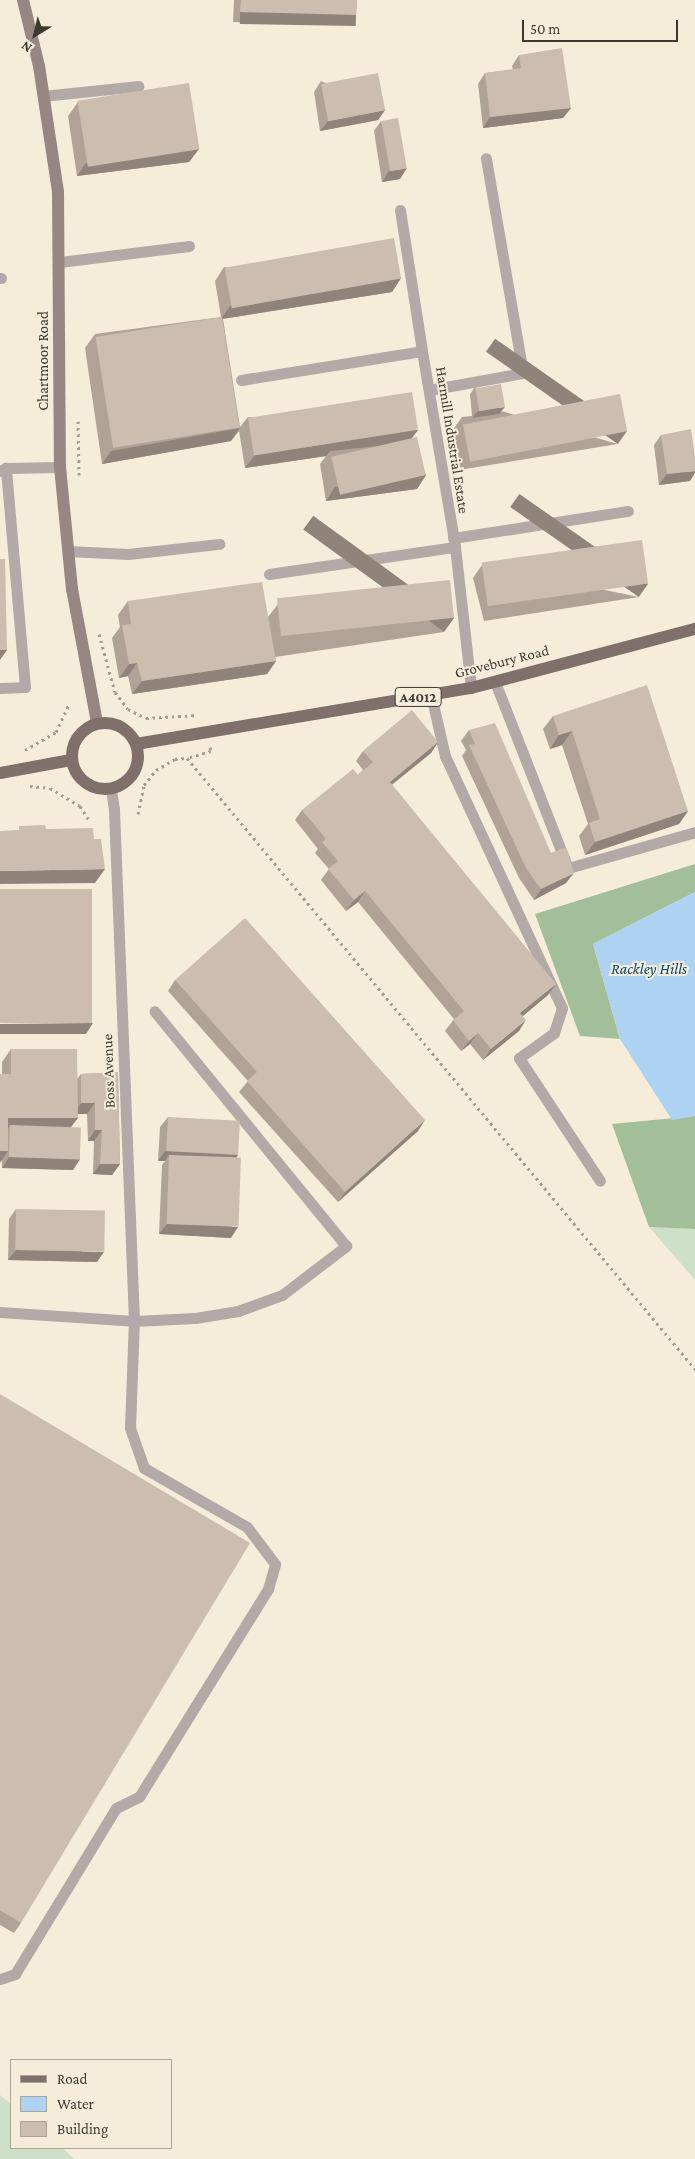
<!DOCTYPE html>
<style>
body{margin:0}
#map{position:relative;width:695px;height:2159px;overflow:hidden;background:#f5edda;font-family:"Crimson Pro",serif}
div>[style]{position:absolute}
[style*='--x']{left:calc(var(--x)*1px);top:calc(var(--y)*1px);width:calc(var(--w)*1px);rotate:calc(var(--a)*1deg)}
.green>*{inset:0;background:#cde0c8}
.forest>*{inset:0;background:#a3bf9a}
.water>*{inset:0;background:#add2f2}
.path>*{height:3px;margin-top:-1.5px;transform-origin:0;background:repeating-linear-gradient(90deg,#a39d8f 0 2.5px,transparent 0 6.5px)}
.lane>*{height:11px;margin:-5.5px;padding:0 5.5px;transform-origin:5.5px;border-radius:5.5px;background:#b3a9a7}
.secondary>*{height:12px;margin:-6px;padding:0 6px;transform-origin:6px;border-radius:6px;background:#968784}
.primary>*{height:12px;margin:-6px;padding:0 6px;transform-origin:6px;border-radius:6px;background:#816f6c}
.primary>.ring{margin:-6px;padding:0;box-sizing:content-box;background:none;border:12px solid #816f6c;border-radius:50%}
.wall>*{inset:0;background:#b0a396}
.shaded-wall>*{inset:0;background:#90847a;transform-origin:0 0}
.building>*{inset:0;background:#cdbdaf;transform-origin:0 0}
span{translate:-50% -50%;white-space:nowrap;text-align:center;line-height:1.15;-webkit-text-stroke:4px #f5edda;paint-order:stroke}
.shield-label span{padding:1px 4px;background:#f5edda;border:1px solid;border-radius:4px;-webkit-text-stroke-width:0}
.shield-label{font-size:14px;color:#3d3a32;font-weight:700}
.street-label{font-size:15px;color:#3d3a32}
.water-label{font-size:16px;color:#09476e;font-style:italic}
.legend{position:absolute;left:10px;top:2059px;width:162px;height:90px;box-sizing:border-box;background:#f5edda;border:1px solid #aba597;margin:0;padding:6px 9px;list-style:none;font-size:15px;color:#3d3a32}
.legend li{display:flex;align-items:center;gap:10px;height:25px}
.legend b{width:25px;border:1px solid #aba597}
.north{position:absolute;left:10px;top:10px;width:50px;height:50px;-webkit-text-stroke:4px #f5edda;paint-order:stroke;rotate:216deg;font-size:14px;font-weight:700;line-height:20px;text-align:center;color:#3d3a32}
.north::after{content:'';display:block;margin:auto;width:18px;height:22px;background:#3d3a32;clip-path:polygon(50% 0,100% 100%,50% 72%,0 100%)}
.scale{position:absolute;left:522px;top:20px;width:156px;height:22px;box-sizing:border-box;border:2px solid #3d3a32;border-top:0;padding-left:6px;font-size:15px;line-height:18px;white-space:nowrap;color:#3d3a32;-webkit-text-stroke:4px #f5edda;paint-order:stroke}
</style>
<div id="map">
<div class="green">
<i style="clip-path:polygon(649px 1227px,695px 1229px,695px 1280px)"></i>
<i style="clip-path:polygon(0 2095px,11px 2104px,11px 2148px,62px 2148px,75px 2159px,0 2159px)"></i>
</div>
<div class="forest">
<i style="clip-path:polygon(695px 864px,695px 892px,593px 944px,620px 1039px,580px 1036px,535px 914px)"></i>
<i style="clip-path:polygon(695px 1116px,695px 1229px,649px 1227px,612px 1124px)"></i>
</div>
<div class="water">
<i style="clip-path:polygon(695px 892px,695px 1116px,672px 1120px,620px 1039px,593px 944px)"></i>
</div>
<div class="path">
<i style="--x:78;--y:421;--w:54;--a:88.9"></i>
<i style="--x:99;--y:634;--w:60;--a:74.6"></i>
<i style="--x:115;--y:692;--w:21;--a:53"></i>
<i style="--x:128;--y:709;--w:20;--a:27"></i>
<i style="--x:146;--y:718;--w:52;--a:-3.3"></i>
<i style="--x:210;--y:747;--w:4;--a:76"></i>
<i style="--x:211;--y:751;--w:25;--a:164"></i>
<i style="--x:187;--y:758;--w:795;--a:50.26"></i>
<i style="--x:25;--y:750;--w:36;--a:-30"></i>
<i style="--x:56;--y:732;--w:31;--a:-65"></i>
<i style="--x:30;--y:786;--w:20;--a:6"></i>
<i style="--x:50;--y:788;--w:35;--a:31"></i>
<i style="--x:80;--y:806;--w:17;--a:57"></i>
<i style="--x:138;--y:814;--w:30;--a:-78"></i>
<i style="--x:144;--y:785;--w:19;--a:-51"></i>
<i style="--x:156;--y:770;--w:22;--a:-30"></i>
<i style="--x:175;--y:759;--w:12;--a:-5"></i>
</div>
<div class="lane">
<i style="--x:43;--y:96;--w:96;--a:-6"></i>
<i style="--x:400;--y:210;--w:143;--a:81.1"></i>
<i style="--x:60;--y:262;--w:130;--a:-7.1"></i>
<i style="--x:0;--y:278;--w:1;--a:0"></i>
<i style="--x:241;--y:380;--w:183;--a:-9.1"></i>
<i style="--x:422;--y:351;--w:199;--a:80.4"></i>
<i style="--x:455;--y:547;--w:142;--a:83.5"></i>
<i style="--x:429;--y:390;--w:96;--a:-10.3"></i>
<i style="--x:523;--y:373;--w:218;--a:-99.8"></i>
<i style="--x:0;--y:471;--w:7;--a:-27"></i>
<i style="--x:6;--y:468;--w:54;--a:-1.1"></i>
<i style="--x:453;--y:538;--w:177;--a:-8.8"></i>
<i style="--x:68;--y:551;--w:60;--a:2.9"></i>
<i style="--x:128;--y:554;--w:92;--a:-6.3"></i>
<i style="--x:269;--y:574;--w:188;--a:-8.3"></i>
<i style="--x:495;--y:682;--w:200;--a:68.6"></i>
<i style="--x:568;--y:868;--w:132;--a:-15.8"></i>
<i style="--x:0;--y:688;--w:25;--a:-2"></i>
<i style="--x:25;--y:687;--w:220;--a:-95"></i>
<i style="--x:431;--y:695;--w:63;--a:77.1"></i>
<i style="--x:445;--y:756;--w:278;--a:65.1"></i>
<i style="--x:562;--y:1008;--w:26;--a:108"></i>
<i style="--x:554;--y:1033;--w:43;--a:144.5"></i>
<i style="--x:519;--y:1058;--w:147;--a:56.6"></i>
<i style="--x:0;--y:1312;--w:134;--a:3.8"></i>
<i style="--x:134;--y:1321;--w:61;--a:-2.8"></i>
<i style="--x:195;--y:1318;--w:44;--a:-9.2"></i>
<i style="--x:238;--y:1311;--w:47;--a:-20"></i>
<i style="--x:282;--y:1295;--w:81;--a:-37.4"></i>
<i style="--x:346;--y:1246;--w:303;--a:-129.2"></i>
<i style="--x:0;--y:1979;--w:16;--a:-18"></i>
<i style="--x:15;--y:1974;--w:194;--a:-58.7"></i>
<i style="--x:116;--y:1808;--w:25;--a:-26"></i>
<i style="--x:139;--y:1797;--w:245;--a:-58.2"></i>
<i style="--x:268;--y:1589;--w:26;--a:-74"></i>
<i style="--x:275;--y:1564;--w:46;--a:-127.1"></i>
<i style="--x:247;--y:1527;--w:119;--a:-150.2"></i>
<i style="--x:144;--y:1468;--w:42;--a:-109.3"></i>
<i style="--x:130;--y:1428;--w:107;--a:-87.9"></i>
<i style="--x:134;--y:1321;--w:512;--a:-92.24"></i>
<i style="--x:114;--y:809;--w:20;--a:-99"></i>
</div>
<div class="secondary">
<i style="--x:23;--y:0;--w:68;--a:76.4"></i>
<i style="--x:39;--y:66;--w:127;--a:81.4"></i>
<i style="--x:58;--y:192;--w:275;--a:89.6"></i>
<i style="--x:60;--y:467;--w:123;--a:84.4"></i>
<i style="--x:72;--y:589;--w:136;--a:79.4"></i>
</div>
<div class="primary">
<i class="ring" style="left:72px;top:723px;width:54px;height:54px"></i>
<i style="--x:136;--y:744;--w:340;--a:-9.5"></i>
<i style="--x:471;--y:688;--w:232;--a:-14.8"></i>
<i style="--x:0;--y:773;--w:72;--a:-10.4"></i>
</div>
<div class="wall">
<i style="clip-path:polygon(234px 0,357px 0,356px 15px,349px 25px,233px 22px)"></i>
<i style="clip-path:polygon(519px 55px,571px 108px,563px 118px,483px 128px,478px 84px,485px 73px,513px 70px,512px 66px)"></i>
<i style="clip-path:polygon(321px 81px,385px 110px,378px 120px,320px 131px,314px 92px)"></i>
<i style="clip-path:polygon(78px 102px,199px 149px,189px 162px,77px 176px,68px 116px)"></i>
<i style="clip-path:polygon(381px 121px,400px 179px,382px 182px,374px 131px)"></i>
<i style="clip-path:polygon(224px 267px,401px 278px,392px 292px,223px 319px,240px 427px,248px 417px,418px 430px,412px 438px,426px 475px,417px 489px,326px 501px,320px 464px,326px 456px,245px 468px,239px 431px,231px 441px,102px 464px,85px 348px,95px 334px,221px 317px,215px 281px)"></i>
<i style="clip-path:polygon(475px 387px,501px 411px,618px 444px,459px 470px,452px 431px,462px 417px,472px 416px,470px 394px)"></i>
<i style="clip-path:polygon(661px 435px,690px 481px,659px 485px,654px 445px)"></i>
<i style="clip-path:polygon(482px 565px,639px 597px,484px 621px,473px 578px)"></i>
<i style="clip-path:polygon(128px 601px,268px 617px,278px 604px,454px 618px,444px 632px,275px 657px,276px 661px,267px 674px,132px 694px,128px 676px,119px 678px,112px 638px,120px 627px,118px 615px)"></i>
<i style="clip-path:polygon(553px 716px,688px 811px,679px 824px,585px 855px,579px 836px,588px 824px,562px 745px,550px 749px,543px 729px)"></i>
<i style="clip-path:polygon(469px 730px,551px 853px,566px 883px,534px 900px,519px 878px,462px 756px,466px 750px,461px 741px)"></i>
<i style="clip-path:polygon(438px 742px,431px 753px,392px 785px,548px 995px,523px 1016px,519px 1031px,483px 1060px,470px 1044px,461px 1051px,445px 1031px,454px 1019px,358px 902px,346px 911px,321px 880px,329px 869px,315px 853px,318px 849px,295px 820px,302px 810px,358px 775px,363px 770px,356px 761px,363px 751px)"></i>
<i style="clip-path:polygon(175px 980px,418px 1131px,338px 1202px,239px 1092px,248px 1081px,168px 991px)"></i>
<i style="clip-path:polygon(11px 1049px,77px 1079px,81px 1074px,118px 1072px,120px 1164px,112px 1175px,93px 1174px,94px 1141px,88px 1141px,87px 1114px,78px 1114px,71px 1127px,80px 1159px,73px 1170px,2px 1168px,2px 1062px)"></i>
<i style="clip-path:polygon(168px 1117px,238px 1155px,236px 1158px,231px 1238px,159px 1234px,162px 1165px,165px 1161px,158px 1161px,160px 1127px)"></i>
<i style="clip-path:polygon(16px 1209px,97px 1262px,8px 1260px,9px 1219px)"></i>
<i style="clip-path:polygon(0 1394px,21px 1923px,14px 1933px,0 1925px)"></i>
</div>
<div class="shaded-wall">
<i style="left:240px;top:12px;width:116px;height:12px;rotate:1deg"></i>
<i style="clip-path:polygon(571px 108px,563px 118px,483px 128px,490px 117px)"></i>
<i style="clip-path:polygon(385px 110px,378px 120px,320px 131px,328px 121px)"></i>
<i style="clip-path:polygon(199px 149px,189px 162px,77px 176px,86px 163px)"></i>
<i style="clip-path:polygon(407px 168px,400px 179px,382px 182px,389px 171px)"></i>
<i style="clip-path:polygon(401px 278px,392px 292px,221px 319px,230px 306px)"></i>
<i style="clip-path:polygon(505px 407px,499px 414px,472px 418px,478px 411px)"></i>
<i style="clip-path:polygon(240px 428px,231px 441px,102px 464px,111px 451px)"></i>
<i style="clip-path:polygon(418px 430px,408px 443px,330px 451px,326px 456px,245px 468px,255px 455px)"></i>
<i style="left:627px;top:431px;width:16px;height:161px;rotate:125deg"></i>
<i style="clip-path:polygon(695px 471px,695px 473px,690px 481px,659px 485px,667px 474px)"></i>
<i style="clip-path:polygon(426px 475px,417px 489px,326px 501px,335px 487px)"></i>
<i style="left:648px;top:584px;width:16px;height:157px;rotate:125deg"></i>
<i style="left:454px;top:618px;width:17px;height:174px;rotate:126deg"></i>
<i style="clip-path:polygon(0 650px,7px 650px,0 660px)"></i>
<i style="clip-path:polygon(276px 661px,267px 674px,132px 694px,142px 681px)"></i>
<i style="clip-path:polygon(137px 663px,128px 676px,119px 678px,129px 664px)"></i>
<i style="clip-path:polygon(572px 731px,562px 745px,550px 749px,559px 735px)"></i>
<i style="clip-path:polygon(438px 742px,431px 753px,382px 792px,390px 782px)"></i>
<i style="clip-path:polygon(688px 811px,679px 824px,585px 855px,595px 842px)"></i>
<i style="clip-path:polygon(105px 869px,95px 883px,0 884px,0 871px)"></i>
<i style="clip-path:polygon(574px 873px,566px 883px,534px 900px,541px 889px)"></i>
<i style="clip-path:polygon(365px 891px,358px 902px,346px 911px,354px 900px)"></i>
<i style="clip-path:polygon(556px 984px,548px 995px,513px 1024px,520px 1013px)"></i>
<i style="clip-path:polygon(526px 1020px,519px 1031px,483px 1060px,491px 1049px)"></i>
<i style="clip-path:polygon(93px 1023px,86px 1034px,0 1034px,0 1024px)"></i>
<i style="clip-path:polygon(478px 1033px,470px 1044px,461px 1051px,469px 1041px)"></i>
<i style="clip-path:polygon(81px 1103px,95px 1103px,87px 1114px,74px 1114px)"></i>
<i style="clip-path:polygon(8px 1118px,78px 1118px,68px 1131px,10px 1125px,6px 1132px)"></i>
<i style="clip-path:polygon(425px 1120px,418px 1131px,338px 1202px,345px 1192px)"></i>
<i style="clip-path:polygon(95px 1130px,102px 1130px,94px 1141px,88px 1141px)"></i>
<i style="clip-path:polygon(0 1151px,8px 1151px,0 1163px)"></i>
<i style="clip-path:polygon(165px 1151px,238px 1155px,230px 1166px,169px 1155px,165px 1161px,158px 1161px)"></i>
<i style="clip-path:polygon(9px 1157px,80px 1159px,73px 1170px,2px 1168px)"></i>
<i style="clip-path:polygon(100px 1164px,120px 1164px,112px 1175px,93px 1174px)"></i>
<i style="clip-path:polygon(167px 1224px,238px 1227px,231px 1238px,159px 1234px)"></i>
<i style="clip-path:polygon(16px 1250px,104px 1252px,97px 1262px,8px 1260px)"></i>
</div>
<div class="building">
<i style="clip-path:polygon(241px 0,357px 0,356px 15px,240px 12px)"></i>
<i style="clip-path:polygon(562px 48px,571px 108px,490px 117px,485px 73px,521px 68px,519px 55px)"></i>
<i style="left:378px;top:73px;width:38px;height:58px;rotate:79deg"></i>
<i style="left:189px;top:83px;width:67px;height:113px;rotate:81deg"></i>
<i style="left:398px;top:118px;width:51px;height:17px;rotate:80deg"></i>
<i style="left:394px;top:238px;width:41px;height:172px;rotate:80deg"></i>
<i style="left:222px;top:317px;width:112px;height:128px;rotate:81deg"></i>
<i style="left:501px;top:384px;width:23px;height:26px;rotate:80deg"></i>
<i style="left:412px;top:392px;width:38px;height:166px;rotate:81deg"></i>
<i style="left:620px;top:394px;width:38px;height:160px;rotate:79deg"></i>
<i style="clip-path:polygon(691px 429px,695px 457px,695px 471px,667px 474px,661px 435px)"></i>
<i style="left:417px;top:437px;width:39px;height:88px;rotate:77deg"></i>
<i style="left:642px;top:540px;width:44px;height:162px;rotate:82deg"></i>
<i style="clip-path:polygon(0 559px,5px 559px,7px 650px,0 650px)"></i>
<i style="left:450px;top:580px;width:38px;height:174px;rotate:84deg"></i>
<i style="clip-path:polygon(262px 582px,276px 661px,142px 681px,137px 663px,129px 664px,122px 625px,131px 624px,128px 601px)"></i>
<i style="clip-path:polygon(647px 685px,688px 811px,595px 842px,589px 823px,600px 819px,572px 731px,559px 735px,553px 716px)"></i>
<i style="clip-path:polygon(412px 710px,438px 742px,390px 782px,556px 984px,520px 1013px,526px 1020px,491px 1049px,478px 1033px,469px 1041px,453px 1020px,464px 1011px,365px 891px,354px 900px,328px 869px,338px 861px,322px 842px,326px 839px,302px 810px,353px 769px,358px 775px,373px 762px,363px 751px)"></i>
<i style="clip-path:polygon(495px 723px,551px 853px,566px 847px,574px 873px,541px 889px,526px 868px,469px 745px,475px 744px,469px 730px)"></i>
<i style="clip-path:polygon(45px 825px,46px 829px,93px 828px,94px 839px,101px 839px,105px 869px,0 871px,0 831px,19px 830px,19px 826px)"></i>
<i style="left:92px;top:889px;width:134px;height:92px;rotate:90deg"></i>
<i style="clip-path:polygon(245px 918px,425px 1120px,345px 1192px,247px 1081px,257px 1072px,175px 980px)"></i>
<i style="clip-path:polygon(11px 1049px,77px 1049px,78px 1118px,8px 1118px,8px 1151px,0 1151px,0 1074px,11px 1074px)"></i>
<i style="clip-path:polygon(118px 1072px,120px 1164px,100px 1164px,102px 1130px,95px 1130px,95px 1103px,81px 1103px,81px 1074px)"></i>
<i style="left:168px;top:1117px;width:72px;height:34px;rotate:3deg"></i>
<i style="left:10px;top:1125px;width:71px;height:32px;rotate:2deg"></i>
<i style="left:169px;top:1155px;width:72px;height:69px;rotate:2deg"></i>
<i style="left:16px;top:1209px;width:89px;height:41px;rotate:1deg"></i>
<i style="clip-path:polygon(0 1394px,250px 1543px,21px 1923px,0 1910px)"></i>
</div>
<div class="shield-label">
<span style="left:418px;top:697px">A4012</span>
</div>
<div class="street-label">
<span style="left:44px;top:361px;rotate:-90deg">Chartmoor Road</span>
<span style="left:452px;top:440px;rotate:81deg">Harmill Industrial Estate</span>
<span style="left:502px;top:662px;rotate:-14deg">Grovebury Road</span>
<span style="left:109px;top:1071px;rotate:-92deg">Boss Avenue</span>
</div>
<div class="water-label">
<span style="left:649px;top:969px">Rackley Hills</span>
</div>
<ul class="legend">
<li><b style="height:6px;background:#816f6c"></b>Road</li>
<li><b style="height:14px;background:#add2f2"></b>Water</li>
<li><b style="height:14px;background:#cdbdaf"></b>Building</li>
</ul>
<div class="north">N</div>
<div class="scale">50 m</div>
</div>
